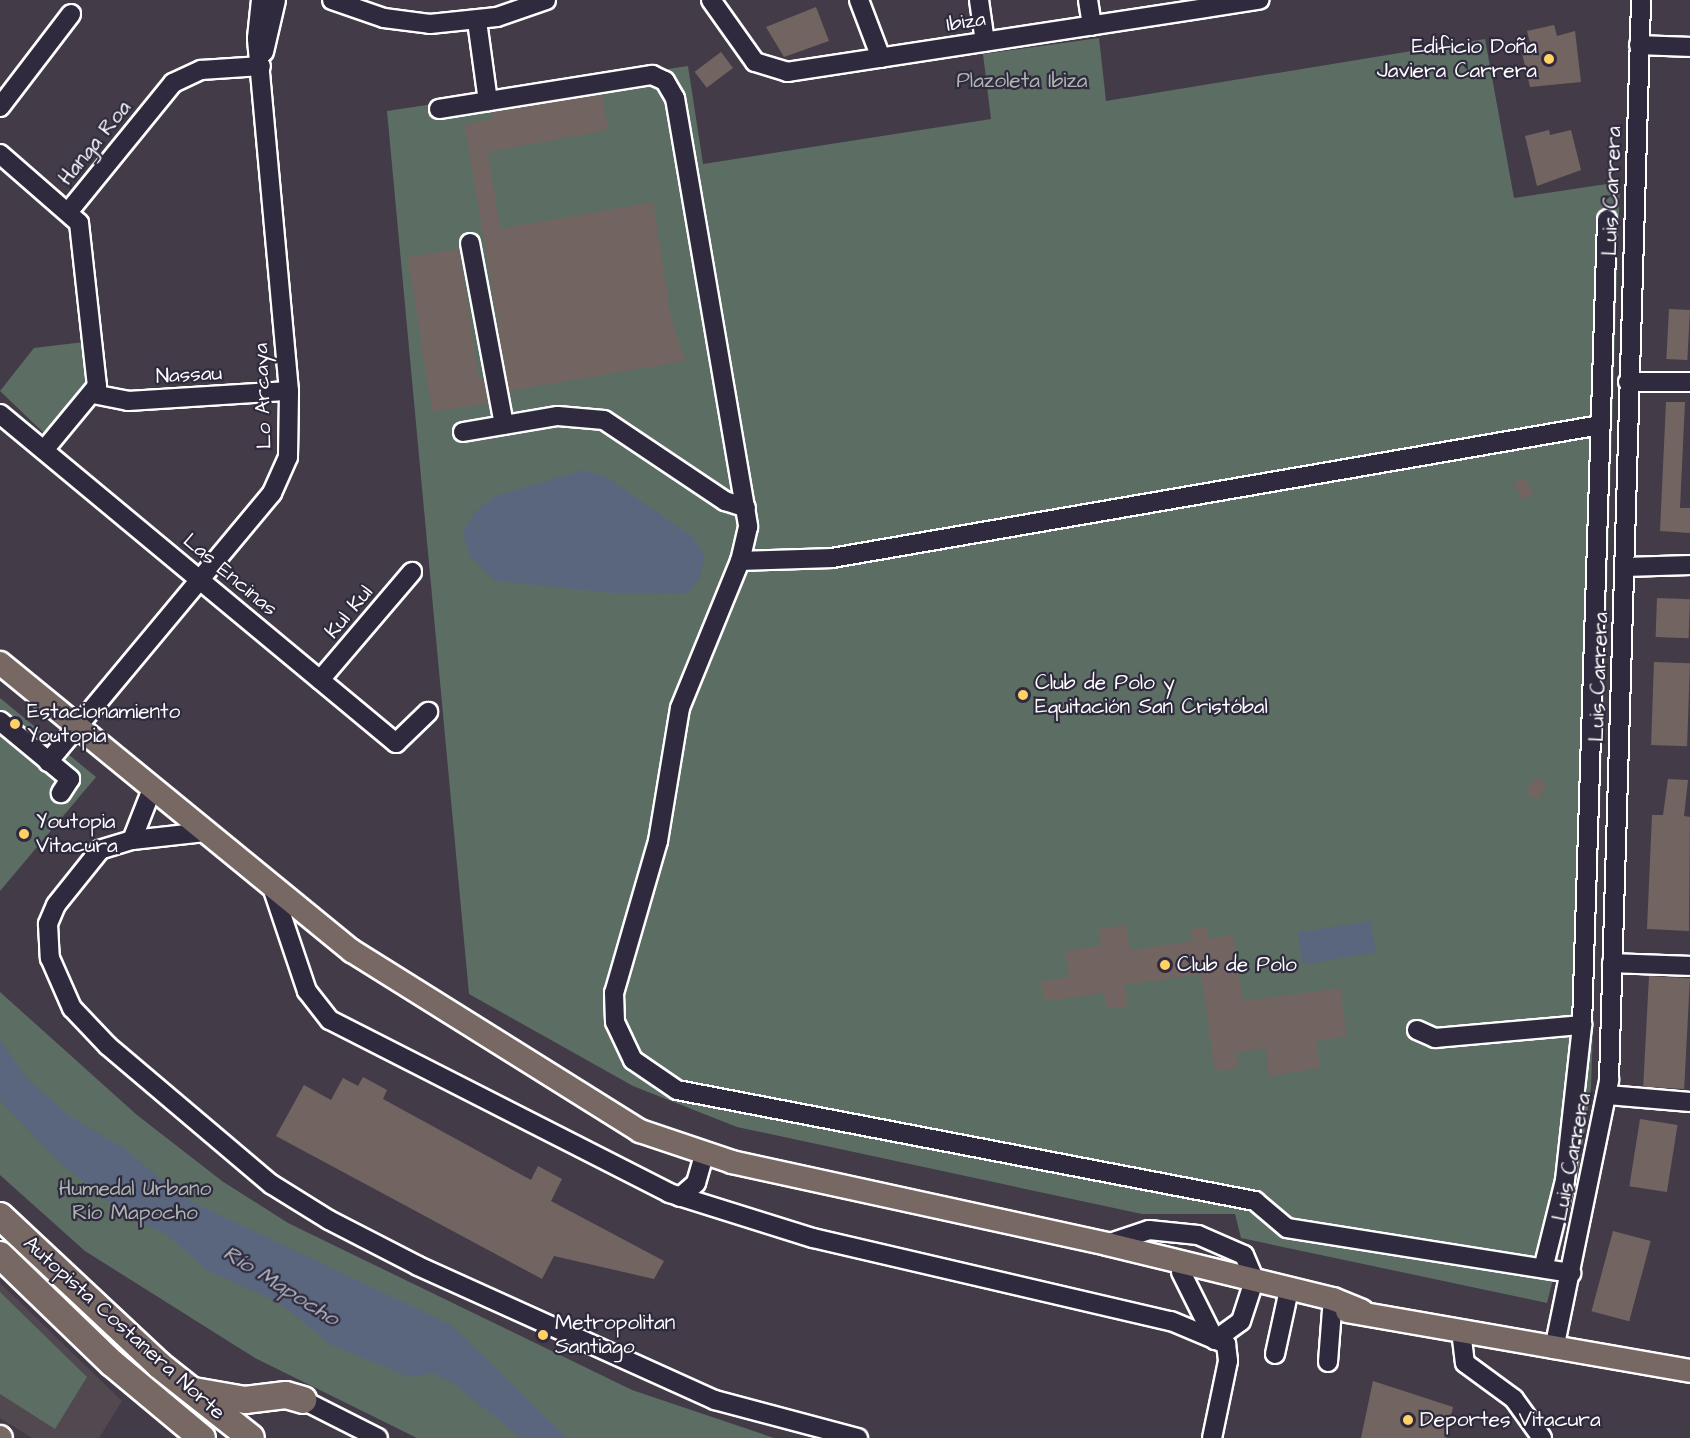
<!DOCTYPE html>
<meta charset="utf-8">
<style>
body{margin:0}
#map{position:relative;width:1690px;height:1438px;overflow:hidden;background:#433c48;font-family:"Architects Daughter",sans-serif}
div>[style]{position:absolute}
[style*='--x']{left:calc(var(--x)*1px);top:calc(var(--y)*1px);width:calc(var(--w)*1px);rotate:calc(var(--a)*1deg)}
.built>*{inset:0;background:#514850}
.green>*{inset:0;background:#5c6d64}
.water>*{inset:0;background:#5a667e;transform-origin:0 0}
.building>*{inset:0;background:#726561;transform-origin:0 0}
.roads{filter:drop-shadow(2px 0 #fff) drop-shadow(-2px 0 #fff) drop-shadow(0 2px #fff) drop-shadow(0 -2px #fff)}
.minor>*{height:18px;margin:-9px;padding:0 9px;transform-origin:9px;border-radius:9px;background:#2f2a3d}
.major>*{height:22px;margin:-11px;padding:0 11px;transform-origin:11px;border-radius:11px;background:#776864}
.highway>*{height:26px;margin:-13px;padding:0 13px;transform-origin:13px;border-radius:13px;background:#776864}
.dots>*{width:16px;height:16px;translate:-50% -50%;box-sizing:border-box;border:3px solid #2f2a3d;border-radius:50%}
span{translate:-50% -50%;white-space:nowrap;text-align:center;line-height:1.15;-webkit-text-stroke:4.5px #2f2a3d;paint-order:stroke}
.street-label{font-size:21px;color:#fff}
.poi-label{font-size:21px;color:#fff}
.right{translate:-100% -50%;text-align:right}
.left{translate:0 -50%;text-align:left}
.park-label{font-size:21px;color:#aeb6b2}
.water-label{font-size:22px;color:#b5bac5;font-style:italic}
</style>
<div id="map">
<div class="built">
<i style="clip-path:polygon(0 1283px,122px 1401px,99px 1438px,32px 1438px,0 1418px)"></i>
</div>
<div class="green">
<i style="clip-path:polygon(1099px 38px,1106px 101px,1485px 39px,1514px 198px,1620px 182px,1591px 1088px,1576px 1186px,1547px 1303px,1241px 1238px,1235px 1214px,1142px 1214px,737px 1127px,633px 1086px,469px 994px,387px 111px,688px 66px,703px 164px,991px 119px,983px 54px)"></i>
<i style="clip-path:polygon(84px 342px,86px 391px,47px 436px,0 391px,34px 348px)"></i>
<i style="clip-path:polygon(0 698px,96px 777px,0 891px)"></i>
<i style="clip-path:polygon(0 992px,137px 1115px,222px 1181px,288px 1223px,632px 1390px,774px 1438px,417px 1438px,255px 1358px,85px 1251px,0 1175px)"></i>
<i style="clip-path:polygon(0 1292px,87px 1377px,55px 1429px,0 1394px)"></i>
</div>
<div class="water">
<i style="clip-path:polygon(584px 470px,604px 476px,692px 536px,704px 554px,701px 576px,686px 594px,614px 593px,495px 581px,470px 556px,463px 532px,475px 512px,495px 496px)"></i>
<i style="left:1371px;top:921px;width:32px;height:74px;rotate:81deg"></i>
<i style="clip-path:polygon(0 1040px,30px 1082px,71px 1117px,127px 1150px,182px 1197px,451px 1325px,567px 1438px,521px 1438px,454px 1384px,433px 1373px,409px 1377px,330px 1344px,278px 1302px,208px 1271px,167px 1235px,122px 1213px,57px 1160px,0 1100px)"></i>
</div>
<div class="building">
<i style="clip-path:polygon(816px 7px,829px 41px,784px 57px,766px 27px)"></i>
<i style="clip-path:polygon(1554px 25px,1557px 36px,1575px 31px,1581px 82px,1530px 87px,1522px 53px,1532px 50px,1527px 31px)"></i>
<i style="left:721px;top:52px;width:20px;height:33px;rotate:53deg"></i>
<i style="clip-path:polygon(602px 94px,608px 130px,488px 152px,500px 229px,653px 202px,671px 318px,685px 361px,509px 391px,465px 125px,492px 119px,491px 112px)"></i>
<i style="clip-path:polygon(1549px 130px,1550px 135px,1571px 130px,1581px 170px,1537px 186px,1525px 136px)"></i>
<i style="clip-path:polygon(459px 249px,479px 379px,484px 379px,489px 403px,432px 412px,408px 257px)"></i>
<i style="left:1669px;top:309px;width:21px;height:50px;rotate:3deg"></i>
<i style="clip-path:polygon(1666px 402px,1685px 402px,1680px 508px,1690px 508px,1690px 533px,1660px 531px)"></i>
<i style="left:1525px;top:477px;width:19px;height:13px;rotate:62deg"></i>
<i style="left:1657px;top:598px;width:33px;height:39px;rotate:2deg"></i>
<i style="left:1654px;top:662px;width:36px;height:83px;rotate:2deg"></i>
<i style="left:1536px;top:777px;width:13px;height:19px;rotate:32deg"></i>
<i style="clip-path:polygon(1668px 779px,1688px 780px,1684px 816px,1690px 817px,1689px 931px,1647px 929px,1652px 815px,1663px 815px)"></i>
<i style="clip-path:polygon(1126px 925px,1130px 950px,1193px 941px,1191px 929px,1207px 927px,1208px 939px,1233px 935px,1243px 1001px,1340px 988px,1347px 1036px,1316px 1041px,1320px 1068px,1269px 1076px,1266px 1048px,1236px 1053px,1238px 1068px,1215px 1071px,1201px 974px,1124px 985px,1128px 1006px,1107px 1009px,1104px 993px,1044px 1001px,1041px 981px,1069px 977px,1065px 951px,1101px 946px,1098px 929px)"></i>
<i style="left:1649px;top:976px;width:41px;height:111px;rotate:3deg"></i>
<i style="clip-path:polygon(363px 1077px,387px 1090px,383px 1099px,531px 1180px,538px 1166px,562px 1179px,551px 1201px,664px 1261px,654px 1279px,554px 1256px,542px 1279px,276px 1136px,304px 1085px,331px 1100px,343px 1078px,358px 1086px)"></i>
<i style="left:1640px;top:1119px;width:38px;height:68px;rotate:9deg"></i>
<i style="left:1613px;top:1231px;width:39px;height:83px;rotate:15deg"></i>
<i style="clip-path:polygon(1373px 1381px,1453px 1407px,1446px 1438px,1361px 1438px)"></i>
</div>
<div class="roads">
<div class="minor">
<i style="--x:332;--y:0;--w:55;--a:19.1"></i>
<i style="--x:384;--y:18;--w:46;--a:7.4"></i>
<i style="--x:430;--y:24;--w:67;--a:-6"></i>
<i style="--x:497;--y:17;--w:52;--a:-19.1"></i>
<i style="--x:711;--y:0;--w:76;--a:54.6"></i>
<i style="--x:755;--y:62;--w:34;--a:17"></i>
<i style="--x:787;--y:72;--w:478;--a:-8.7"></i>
<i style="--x:859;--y:0;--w:62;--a:69.2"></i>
<i style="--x:979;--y:0;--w:42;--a:81.9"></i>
<i style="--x:1088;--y:0;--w:26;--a:81"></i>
<i style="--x:477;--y:21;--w:81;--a:82.2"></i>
<i style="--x:1639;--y:45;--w:51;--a:2.2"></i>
<i style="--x:264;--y:52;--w:53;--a:-77"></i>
<i style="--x:0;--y:107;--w:117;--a:-52.6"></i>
<i style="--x:439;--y:109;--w:216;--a:-9.1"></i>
<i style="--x:652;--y:75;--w:14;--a:25"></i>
<i style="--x:665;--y:81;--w:20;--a:60"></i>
<i style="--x:675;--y:98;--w:435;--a:80.3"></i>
<i style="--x:748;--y:527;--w:35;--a:103"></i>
<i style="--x:740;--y:561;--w:159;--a:112.2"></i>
<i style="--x:680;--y:708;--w:135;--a:99.4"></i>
<i style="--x:658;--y:841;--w:158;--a:106.1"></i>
<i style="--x:614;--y:993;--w:29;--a:88"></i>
<i style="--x:615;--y:1022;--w:42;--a:64.7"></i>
<i style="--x:633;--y:1060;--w:53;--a:34.3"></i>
<i style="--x:677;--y:1090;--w:589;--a:10.87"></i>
<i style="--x:1255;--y:1201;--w:42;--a:40.2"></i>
<i style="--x:1287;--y:1228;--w:288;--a:9"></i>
<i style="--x:0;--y:154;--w:105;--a:41.1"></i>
<i style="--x:79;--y:223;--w:164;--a:83.7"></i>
<i style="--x:97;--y:386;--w:83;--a:129.6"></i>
<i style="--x:69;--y:211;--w:165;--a:-50.9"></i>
<i style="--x:173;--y:83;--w:31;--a:-25"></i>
<i style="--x:201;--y:70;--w:60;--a:-3.8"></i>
<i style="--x:470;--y:243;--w:185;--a:79.4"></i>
<i style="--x:1628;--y:382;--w:62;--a:0"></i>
<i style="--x:93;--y:394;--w:36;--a:11"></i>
<i style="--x:128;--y:401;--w:161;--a:-3.6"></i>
<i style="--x:0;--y:414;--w:515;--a:39.72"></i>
<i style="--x:396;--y:743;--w:45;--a:-44.1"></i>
<i style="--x:463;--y:432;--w:96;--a:-9.6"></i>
<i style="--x:558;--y:416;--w:46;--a:5"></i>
<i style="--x:604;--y:420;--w:146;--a:33.8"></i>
<i style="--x:725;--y:501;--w:22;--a:18"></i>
<i style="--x:740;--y:561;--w:92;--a:-1.9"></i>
<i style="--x:832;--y:558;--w:779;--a:-9.82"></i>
<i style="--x:1625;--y:567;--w:65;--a:-1.8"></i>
<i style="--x:320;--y:680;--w:142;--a:-49.6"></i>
<i style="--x:0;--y:721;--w:91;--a:39.6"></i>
<i style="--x:70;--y:779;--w:17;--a:123"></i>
<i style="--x:48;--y:762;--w:350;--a:-50.2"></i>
<i style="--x:272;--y:493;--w:39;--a:-66"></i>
<i style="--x:288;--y:457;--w:66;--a:-89.1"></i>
<i style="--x:289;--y:391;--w:354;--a:-95.2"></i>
<i style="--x:257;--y:38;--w:38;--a:-84"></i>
<i style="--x:205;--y:832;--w:73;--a:173.7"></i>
<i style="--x:132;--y:840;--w:34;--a:163"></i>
<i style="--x:100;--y:850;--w:70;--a:128.7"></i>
<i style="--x:56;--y:905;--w:21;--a:113"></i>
<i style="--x:48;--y:924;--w:34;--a:87"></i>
<i style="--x:50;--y:958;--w:55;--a:66.3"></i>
<i style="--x:72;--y:1008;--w:52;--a:46.5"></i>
<i style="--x:108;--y:1046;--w:214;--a:40.3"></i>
<i style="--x:271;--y:1184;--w:68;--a:31.8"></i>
<i style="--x:329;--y:1220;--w:100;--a:27.3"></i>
<i style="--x:418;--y:1266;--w:326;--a:24.3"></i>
<i style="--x:715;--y:1400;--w:148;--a:14.9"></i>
<i style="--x:132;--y:840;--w:55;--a:-68.6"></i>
<i style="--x:272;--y:887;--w:110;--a:71.4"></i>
<i style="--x:307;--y:991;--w:37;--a:52"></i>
<i style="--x:330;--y:1020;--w:381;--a:27"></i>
<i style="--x:669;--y:1193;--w:151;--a:17.4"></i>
<i style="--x:813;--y:1238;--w:367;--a:13.1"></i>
<i style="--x:1171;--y:1321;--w:60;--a:22.7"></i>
<i style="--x:1226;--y:1344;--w:17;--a:83"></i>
<i style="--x:1228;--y:1361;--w:79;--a:101.7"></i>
<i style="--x:1612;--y:963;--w:78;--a:2.2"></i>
<i style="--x:1417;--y:1030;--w:20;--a:24"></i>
<i style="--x:1435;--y:1038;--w:148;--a:-5.1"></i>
<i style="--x:1608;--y:1095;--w:82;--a:4.9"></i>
<i style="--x:680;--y:1197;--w:21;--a:-41"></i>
<i style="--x:696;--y:1183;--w:29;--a:-74"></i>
<i style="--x:1107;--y:1244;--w:44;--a:-18.4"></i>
<i style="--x:1149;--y:1230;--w:49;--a:5.8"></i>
<i style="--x:1198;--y:1235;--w:50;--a:23.5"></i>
<i style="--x:1244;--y:1255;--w:28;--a:67"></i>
<i style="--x:1544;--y:1265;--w:88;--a:-76.1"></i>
<i style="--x:1565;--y:1180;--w:156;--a:-83.7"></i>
<i style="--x:1582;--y:1025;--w:806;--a:-88.22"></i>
<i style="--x:1181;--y:1272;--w:76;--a:63.4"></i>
<i style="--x:1461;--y:1331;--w:32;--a:83"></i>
<i style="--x:1465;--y:1363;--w:61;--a:36.3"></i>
<i style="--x:1514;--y:1399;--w:48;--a:54.3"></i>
<i style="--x:1215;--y:1340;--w:32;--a:-36"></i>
<i style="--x:1241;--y:1321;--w:33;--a:-72"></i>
<i style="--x:1554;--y:1349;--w:275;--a:-78.4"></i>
<i style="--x:1609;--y:1080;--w:1080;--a:-88.3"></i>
<i style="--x:1275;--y:1354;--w:56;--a:-77.7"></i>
<i style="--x:1328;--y:1362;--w:52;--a:-85.6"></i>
<i style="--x:303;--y:1400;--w:84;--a:26.9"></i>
</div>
<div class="major">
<i style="--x:0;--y:663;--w:455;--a:39.3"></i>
<i style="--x:352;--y:951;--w:340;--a:32"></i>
<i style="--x:640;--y:1131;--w:97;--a:18.6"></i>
<i style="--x:732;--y:1162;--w:384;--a:12.3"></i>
<i style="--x:1107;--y:1244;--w:233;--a:13.7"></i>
<i style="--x:1333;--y:1299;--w:31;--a:22"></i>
<i style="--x:1347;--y:1311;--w:348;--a:9.9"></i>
<i style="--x:0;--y:1437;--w:1;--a:45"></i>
</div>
<div class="highway">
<i style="--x:0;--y:1216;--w:218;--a:43.1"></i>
<i style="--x:159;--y:1365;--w:117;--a:38.4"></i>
<i style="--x:0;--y:1255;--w:156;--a:44"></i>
<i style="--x:112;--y:1363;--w:117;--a:39.8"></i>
<i style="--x:194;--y:1391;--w:52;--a:10"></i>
<i style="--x:245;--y:1400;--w:41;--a:-7"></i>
<i style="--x:286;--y:1395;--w:18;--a:16"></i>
</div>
</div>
<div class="dots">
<i style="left:1549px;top:59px;background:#ffd166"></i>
<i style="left:1023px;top:695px;background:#ffd166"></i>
<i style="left:15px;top:724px;background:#ffd166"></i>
<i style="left:24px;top:834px;background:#ffd166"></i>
<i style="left:1165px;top:965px;background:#ffd166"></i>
<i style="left:543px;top:1335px;background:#ffd166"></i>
<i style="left:1408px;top:1420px;background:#ffd166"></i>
</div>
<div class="street-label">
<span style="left:966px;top:22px;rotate:-9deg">Ibiza</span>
<span style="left:95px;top:143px;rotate:-51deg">Hanga Roa</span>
<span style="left:1612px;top:191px;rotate:-88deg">Luis Carrera</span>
<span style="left:189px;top:375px;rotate:-3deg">Nassau</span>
<span style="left:263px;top:396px;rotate:-92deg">Lo Arcaya</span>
<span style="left:230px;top:575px;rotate:40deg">Las Encinas</span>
<span style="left:349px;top:612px;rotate:-50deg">Kul Kul</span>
<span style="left:1599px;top:677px;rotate:-88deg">Luis Carrera</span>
<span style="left:1572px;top:1157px;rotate:-79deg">Luis Carrera</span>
<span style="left:124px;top:1328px;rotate:42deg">Autopista Costanera Norte</span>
</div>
<div class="poi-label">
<span class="right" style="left:1537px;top:59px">Edificio Doña<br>Javiera Carrera</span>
<span class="left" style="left:1035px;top:695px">Club de Polo y<br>Equitación San Cristóbal</span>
<span class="left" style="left:27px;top:724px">Estacionamiento<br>Youtopia</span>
<span class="left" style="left:36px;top:834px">Youtopia<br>Vitacura</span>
<span class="left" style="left:1177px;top:965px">Club de Polo</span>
<span class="left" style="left:555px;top:1335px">Metropolitan<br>Santiago</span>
<span class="left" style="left:1420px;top:1420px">Deportes Vitacura</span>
</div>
<div class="park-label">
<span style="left:1022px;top:81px">Plazoleta Ibiza</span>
<span style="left:135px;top:1201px">Humedal Urbano<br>Río Mapocho</span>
</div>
<div class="water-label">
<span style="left:281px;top:1286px;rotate:32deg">Río Mapocho</span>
</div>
</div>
